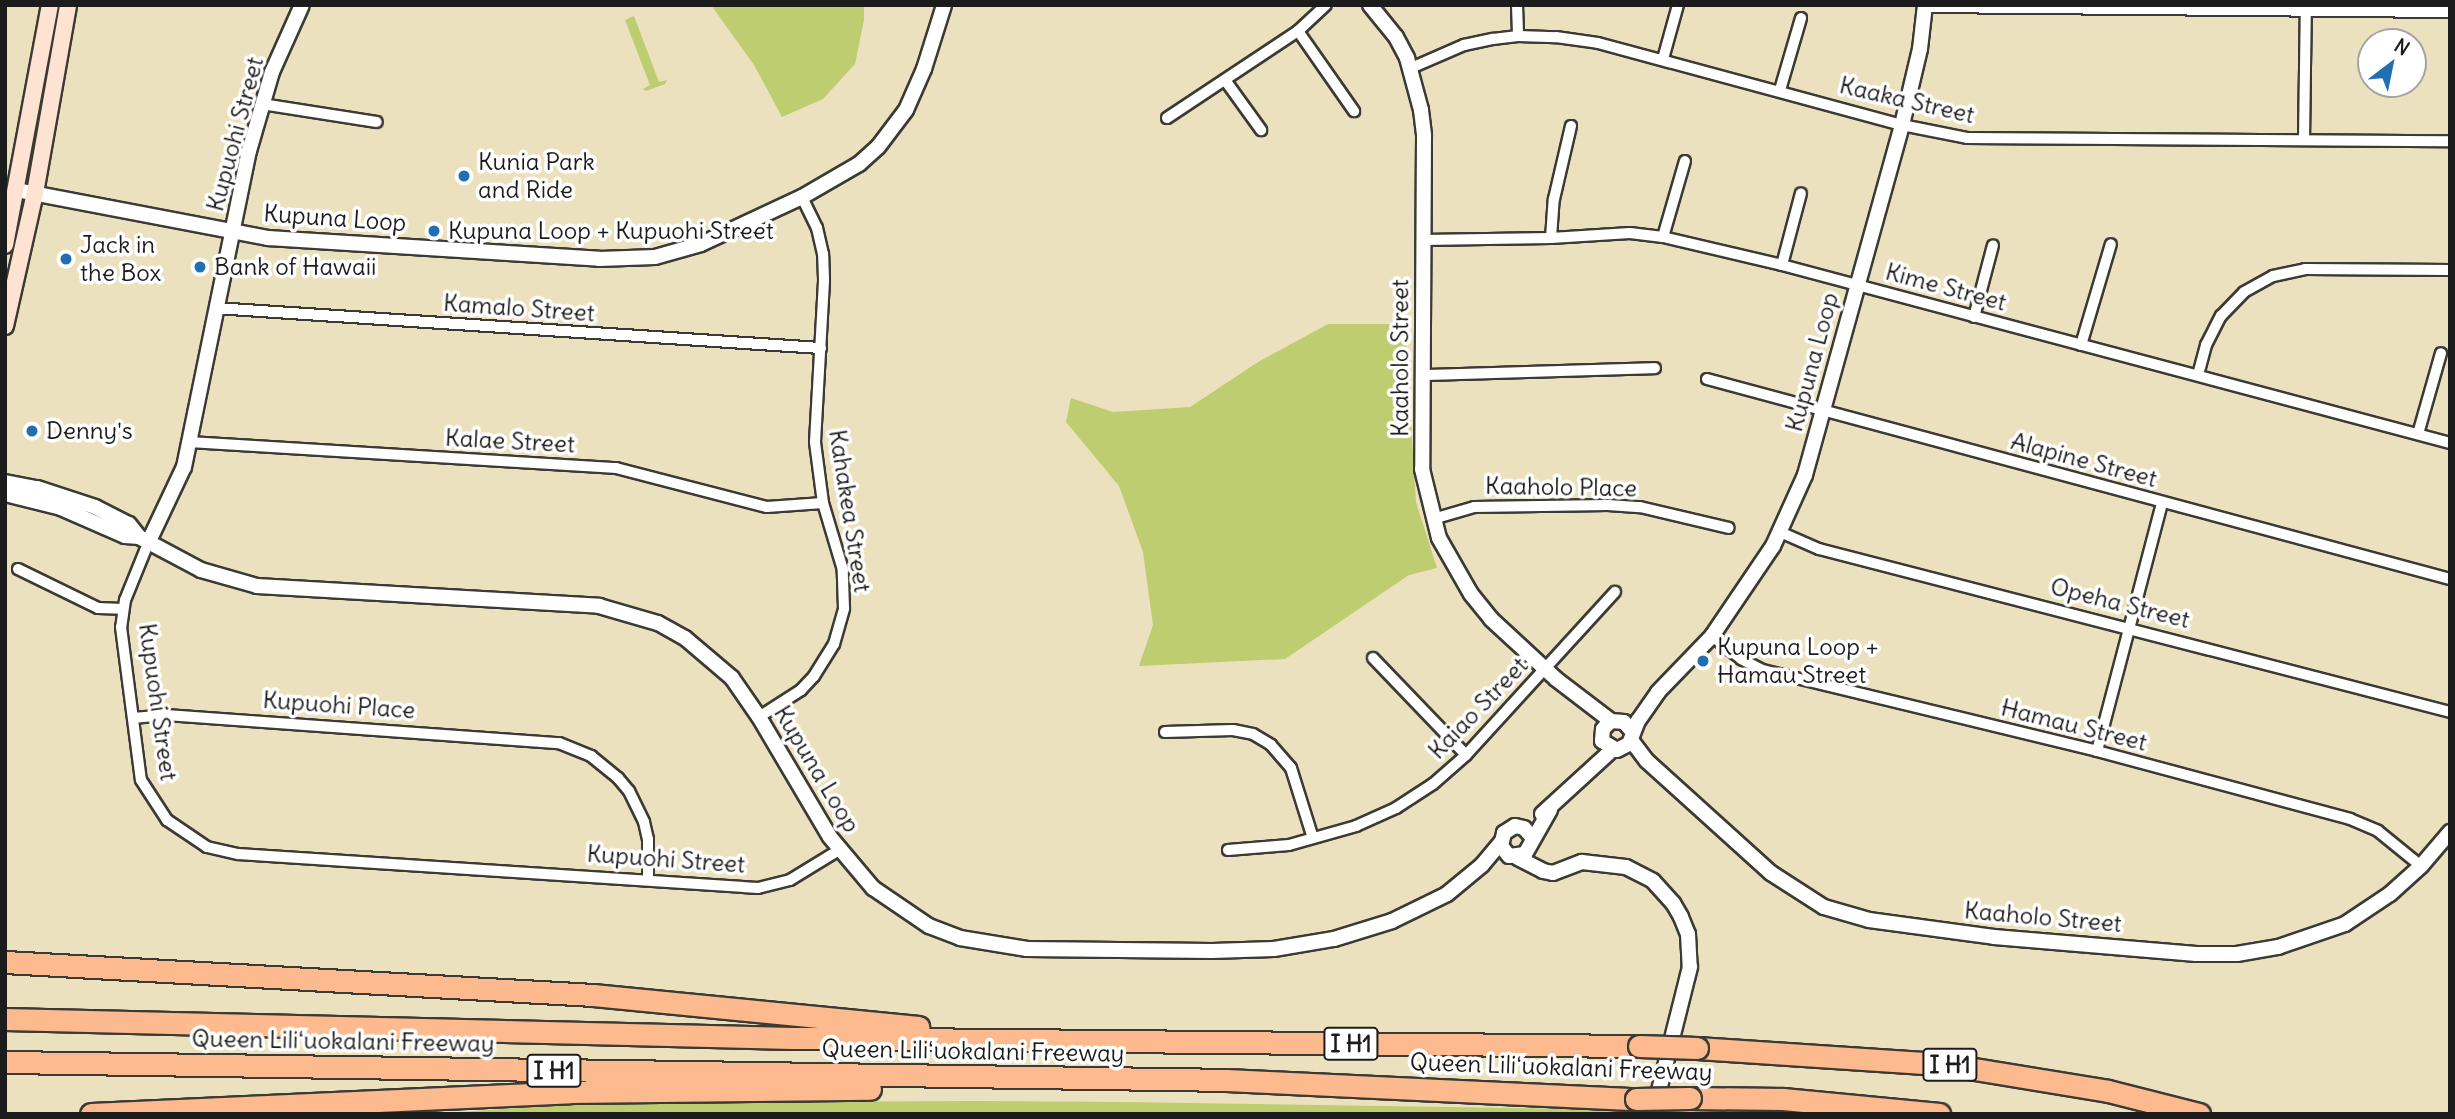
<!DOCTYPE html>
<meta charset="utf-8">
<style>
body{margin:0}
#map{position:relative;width:2455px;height:1119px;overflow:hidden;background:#ece1be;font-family:Delius,sans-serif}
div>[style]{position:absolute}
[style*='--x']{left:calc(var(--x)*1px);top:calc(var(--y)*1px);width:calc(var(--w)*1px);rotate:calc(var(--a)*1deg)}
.green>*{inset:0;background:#becd70}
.roads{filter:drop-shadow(2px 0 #3b3a34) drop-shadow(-2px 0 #3b3a34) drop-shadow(0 2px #3b3a34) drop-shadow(0 -2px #3b3a34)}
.minor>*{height:10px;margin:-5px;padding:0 5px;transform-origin:5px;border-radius:5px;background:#fff}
.tertiary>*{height:14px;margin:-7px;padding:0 7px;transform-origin:7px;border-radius:7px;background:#fff}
.secondary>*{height:16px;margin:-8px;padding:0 8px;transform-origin:8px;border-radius:8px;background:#fee3d2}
.motorway>*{height:21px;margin:-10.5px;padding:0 10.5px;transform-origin:10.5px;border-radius:10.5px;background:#fcba8e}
.bridges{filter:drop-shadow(2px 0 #3b3a34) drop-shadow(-2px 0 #3b3a34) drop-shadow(0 2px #3b3a34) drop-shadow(0 -2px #3b3a34)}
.motorway-bridge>*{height:21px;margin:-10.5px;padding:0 10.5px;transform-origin:10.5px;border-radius:10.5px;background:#fcba8e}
.dots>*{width:19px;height:19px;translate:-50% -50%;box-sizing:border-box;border:4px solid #fff;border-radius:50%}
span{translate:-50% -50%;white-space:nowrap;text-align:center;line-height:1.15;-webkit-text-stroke:7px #fff;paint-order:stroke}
.shield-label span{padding:2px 5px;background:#fff;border:2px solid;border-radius:5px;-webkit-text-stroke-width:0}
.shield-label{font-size:23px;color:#1c1c1c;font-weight:700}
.street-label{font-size:24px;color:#1c1c1c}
.poi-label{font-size:24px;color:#1c1c1c}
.left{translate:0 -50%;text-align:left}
.frame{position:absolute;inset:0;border:7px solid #1c1c1c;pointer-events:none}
.north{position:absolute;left:2357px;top:28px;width:70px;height:70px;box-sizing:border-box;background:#fff;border:2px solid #a4a4a4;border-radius:50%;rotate:32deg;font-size:19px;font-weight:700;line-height:28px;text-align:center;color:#1c1c1c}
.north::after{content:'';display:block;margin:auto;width:24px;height:32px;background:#1f6fb2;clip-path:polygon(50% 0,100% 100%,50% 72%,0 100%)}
</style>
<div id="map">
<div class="green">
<i style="clip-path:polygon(711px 5px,864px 5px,864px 20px,855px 64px,823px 99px,782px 117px,754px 65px)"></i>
<i style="clip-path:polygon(634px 16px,659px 82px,667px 80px,665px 84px,646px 91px,643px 89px,650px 85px,625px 20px)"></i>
<i style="clip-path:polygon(1328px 324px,1405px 324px,1416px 502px,1437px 568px,1409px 575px,1285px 659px,1139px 666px,1153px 625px,1143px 552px,1119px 486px,1066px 422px,1071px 398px,1113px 412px,1190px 407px,1258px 362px)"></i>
<i style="clip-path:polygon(975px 1101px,1124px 1102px,1636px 1110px,1635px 1114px,434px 1114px,587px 1103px)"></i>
<i style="clip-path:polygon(1665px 1108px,1761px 1112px,1787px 1114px,1664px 1114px)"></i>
</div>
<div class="roads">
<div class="minor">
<i style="--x:1517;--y:5;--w:31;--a:88"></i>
<i style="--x:1925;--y:7;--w:525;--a:0.55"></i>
<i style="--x:1298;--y:31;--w:98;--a:55"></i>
<i style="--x:1663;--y:59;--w:56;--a:-74.5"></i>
<i style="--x:1411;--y:68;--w:58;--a:-23.5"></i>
<i style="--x:1464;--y:45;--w:30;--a:-12"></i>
<i style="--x:1493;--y:39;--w:25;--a:-7"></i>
<i style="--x:1518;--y:36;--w:38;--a:2"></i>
<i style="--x:1556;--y:37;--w:42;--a:8.1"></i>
<i style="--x:1598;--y:43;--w:315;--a:15.1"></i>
<i style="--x:1902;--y:125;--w:66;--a:11.3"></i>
<i style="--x:1967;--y:138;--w:483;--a:0.4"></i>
<i style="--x:1225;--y:80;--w:62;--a:54.2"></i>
<i style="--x:1780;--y:90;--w:75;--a:-73.7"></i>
<i style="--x:262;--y:104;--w:116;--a:8.9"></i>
<i style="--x:1167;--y:118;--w:157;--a:-33.6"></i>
<i style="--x:1298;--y:31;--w:38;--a:-43"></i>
<i style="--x:2304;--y:140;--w:135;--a:-89.2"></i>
<i style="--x:1663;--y:237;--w:79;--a:-73.9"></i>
<i style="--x:1551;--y:238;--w:39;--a:-86"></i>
<i style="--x:1554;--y:199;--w:75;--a:-76.9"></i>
<i style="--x:1423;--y:240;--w:128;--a:-0.9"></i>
<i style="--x:1551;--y:238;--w:79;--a:-3.6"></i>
<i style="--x:1630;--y:233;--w:33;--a:7"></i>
<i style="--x:1663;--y:237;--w:122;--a:13.2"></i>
<i style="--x:1782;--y:265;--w:691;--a:14.92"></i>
<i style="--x:1782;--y:265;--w:74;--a:-75.2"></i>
<i style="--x:215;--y:308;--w:607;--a:3.78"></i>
<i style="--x:1974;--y:317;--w:74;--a:-75.2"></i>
<i style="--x:2081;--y:345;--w:105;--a:-73.5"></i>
<i style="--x:1424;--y:375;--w:231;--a:-1.7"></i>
<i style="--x:2198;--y:375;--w:31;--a:-75"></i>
<i style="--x:2206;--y:345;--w:33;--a:-63"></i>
<i style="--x:2221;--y:316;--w:33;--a:-46"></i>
<i style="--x:2244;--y:292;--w:33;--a:-29"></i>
<i style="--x:2273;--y:276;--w:33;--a:-12"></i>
<i style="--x:2305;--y:269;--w:145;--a:0.4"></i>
<i style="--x:1707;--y:379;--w:769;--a:15.07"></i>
<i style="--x:2418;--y:434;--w:84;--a:-74.1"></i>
<i style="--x:190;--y:442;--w:427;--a:3.5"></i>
<i style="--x:616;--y:468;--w:156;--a:14.5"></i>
<i style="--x:767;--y:507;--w:56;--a:-4.1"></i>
<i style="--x:1433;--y:519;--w:43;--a:-16.3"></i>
<i style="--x:1474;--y:507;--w:134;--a:-0.9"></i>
<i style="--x:1608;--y:505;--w:32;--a:4"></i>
<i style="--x:1640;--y:507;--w:91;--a:13.3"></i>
<i style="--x:1780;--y:532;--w:43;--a:23.6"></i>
<i style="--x:1819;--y:549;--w:652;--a:14.48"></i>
<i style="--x:149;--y:541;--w:64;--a:112.1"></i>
<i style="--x:125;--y:600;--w:27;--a:98"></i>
<i style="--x:121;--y:627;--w:154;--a:82.6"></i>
<i style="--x:141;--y:780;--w:48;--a:57"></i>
<i style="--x:167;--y:820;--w:48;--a:34"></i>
<i style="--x:207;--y:847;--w:32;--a:13"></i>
<i style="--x:238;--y:854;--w:521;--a:3.74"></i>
<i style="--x:758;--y:888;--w:33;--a:-14"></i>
<i style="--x:790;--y:880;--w:57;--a:-31.5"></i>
<i style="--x:18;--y:569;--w:89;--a:26"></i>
<i style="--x:98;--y:608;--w:25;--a:2"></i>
<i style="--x:1712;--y:636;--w:37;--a:38"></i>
<i style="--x:1741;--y:659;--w:25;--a:27"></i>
<i style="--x:1763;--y:670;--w:344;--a:13.6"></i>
<i style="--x:2097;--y:751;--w:262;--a:15"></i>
<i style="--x:2350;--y:819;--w:30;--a:23"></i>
<i style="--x:2378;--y:831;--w:55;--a:39.1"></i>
<i style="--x:1373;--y:658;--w:134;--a:46.2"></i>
<i style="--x:759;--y:717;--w:50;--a:-32.7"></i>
<i style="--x:801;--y:690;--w:19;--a:-47"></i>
<i style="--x:814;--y:676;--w:38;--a:-58"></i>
<i style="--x:834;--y:644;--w:37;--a:-74"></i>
<i style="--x:844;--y:608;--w:38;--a:-92"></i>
<i style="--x:843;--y:570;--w:70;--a:-106.6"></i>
<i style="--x:823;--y:503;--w:62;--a:-97.5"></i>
<i style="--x:815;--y:442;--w:163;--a:-86.8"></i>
<i style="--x:824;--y:279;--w:25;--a:-92"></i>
<i style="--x:823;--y:254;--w:27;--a:-103"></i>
<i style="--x:817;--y:228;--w:34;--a:-116"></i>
<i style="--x:133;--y:718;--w:33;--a:-5"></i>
<i style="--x:166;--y:715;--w:394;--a:4.1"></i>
<i style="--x:559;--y:743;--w:35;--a:22"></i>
<i style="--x:591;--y:756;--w:35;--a:39"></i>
<i style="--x:618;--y:778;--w:17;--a:50"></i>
<i style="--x:629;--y:791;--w:34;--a:64"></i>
<i style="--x:644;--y:822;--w:17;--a:77"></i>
<i style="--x:648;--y:839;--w:41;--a:90"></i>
<i style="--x:1165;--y:732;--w:68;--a:-1.7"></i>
<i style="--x:1233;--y:730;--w:20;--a:11"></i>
<i style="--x:1253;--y:734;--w:21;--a:31"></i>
<i style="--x:1271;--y:745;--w:30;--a:49"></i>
<i style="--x:1291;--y:768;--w:73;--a:72.6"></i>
<i style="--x:2097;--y:751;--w:256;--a:-75.3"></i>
<i style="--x:1228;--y:850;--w:61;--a:-4.7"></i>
<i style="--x:1289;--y:845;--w:70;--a:-15.8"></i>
<i style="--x:1356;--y:826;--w:44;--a:-24.2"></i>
<i style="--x:1396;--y:808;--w:44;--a:-33"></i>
<i style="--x:1433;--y:784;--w:44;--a:-41.3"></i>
<i style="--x:1466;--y:755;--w:221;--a:-47.6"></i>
</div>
<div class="tertiary">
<i style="--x:1370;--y:5;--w:41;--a:50.9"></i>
<i style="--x:1396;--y:37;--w:24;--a:62"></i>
<i style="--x:1407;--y:58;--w:54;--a:74.9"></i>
<i style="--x:1421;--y:110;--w:26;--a:83"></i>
<i style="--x:1424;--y:136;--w:333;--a:90.3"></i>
<i style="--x:1422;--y:469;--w:71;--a:76.2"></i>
<i style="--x:1439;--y:538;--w:64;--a:60.3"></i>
<i style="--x:1471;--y:594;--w:32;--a:51"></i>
<i style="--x:1491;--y:619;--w:88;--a:42.7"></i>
<i style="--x:1556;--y:679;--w:69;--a:37.4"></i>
<i style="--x:16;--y:190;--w:257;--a:10.8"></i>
<i style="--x:268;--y:238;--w:332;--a:3.6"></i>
<i style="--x:599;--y:259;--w:56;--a:-2"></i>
<i style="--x:655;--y:257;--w:48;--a:-15.8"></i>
<i style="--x:701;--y:244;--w:111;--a:-25"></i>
<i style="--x:802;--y:197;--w:66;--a:-30.1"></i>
<i style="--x:859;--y:164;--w:25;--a:-42"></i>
<i style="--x:878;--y:147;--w:46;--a:-52.9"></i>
<i style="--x:906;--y:110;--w:45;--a:-66.3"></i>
<i style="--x:924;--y:69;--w:67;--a:-72.6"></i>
<i style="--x:5;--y:482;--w:33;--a:11"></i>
<i style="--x:37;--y:488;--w:61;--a:18.1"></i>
<i style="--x:95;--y:507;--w:38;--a:27"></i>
<i style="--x:129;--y:524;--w:16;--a:52"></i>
<i style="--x:5;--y:494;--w:58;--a:14"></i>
<i style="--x:61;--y:508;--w:70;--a:23.6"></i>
<i style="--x:125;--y:536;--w:14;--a:4"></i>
<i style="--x:139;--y:537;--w:70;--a:28"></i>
<i style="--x:201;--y:570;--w:58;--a:15.9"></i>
<i style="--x:257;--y:586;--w:343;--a:3.3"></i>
<i style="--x:599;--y:606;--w:61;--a:16.1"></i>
<i style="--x:658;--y:623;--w:31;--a:29"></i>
<i style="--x:685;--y:638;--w:62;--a:40.4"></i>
<i style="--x:732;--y:678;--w:47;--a:55.3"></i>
<i style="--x:759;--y:717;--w:139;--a:59.4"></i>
<i style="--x:830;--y:837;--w:67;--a:49.9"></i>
<i style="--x:873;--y:888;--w:68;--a:34.2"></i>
<i style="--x:929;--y:926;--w:33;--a:21"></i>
<i style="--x:960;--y:938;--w:68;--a:9.3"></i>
<i style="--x:1027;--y:949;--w:185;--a:0.6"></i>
<i style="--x:1212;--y:951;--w:62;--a:-1.8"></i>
<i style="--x:1274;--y:949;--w:61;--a:-9.5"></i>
<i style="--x:1334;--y:939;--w:61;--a:-17.2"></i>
<i style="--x:1392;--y:921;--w:61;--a:-26.1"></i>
<i style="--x:1447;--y:894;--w:45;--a:-39.6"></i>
<i style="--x:1482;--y:865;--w:30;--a:-50"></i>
<i style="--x:149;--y:541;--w:82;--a:-64.7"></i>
<i style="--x:184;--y:467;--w:323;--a:-78.4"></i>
<i style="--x:249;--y:151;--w:82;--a:-73.8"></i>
<i style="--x:272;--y:72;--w:73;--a:-65.9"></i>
<i style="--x:1632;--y:731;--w:12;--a:-132"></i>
<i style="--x:1624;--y:722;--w:13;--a:-176"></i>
<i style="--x:1611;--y:721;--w:11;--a:135"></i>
<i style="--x:1603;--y:729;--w:12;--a:95"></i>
<i style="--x:1602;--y:741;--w:17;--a:31"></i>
<i style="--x:1617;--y:750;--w:13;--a:-27"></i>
<i style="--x:1629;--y:744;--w:25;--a:-69"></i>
<i style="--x:1638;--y:721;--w:35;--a:-55"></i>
<i style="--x:1658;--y:692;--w:78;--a:-46"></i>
<i style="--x:1712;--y:636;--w:109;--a:-55.9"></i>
<i style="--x:1773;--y:546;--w:78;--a:-65.7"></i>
<i style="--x:1805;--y:475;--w:363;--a:-74.5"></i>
<i style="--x:1902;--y:125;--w:78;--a:-76.7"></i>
<i style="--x:1920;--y:49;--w:44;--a:-83.5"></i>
<i style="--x:1631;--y:740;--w:26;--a:53"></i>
<i style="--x:1647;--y:761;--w:167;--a:42.1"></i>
<i style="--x:1771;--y:873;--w:63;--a:32.7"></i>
<i style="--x:1824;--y:907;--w:47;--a:16.1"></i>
<i style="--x:1869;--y:920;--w:126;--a:7.7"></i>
<i style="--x:1994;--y:937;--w:203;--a:4.8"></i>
<i style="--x:2196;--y:954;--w:41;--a:0"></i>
<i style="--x:2237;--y:954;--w:42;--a:-9.7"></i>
<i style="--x:2278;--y:947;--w:71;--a:-18.9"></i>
<i style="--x:2345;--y:924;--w:54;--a:-33.7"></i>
<i style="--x:2390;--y:894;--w:42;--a:-42.1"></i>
<i style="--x:2421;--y:866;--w:45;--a:-49.5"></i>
<i style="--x:1542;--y:814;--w:95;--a:-42.4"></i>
<i style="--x:1533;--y:838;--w:13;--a:-132"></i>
<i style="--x:1524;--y:828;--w:9;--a:-167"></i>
<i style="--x:1515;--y:826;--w:13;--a:148"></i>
<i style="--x:1504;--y:833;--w:13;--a:103"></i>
<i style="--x:1501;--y:846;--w:13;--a:51"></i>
<i style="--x:1509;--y:856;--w:16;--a:-7"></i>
<i style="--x:1525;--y:854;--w:51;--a:-60.4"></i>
<i style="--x:1518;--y:858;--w:28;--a:27"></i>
<i style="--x:1543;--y:871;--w:10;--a:11"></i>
<i style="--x:1553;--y:873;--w:31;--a:-21"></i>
<i style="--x:1582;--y:862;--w:44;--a:6.5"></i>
<i style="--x:1626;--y:867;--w:30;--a:27"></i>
<i style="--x:1653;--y:881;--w:30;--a:48"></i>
<i style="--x:1673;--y:903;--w:16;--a:60"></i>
<i style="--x:1681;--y:917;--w:18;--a:68"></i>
<i style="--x:1688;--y:934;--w:33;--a:87"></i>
<i style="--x:1690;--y:967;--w:152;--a:104.1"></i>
</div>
<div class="secondary">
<i style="--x:5;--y:245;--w:244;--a:-79.4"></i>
<i style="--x:5;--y:326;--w:136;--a:-77.3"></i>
<i style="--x:35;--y:193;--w:191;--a:-80"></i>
</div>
<div class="motorway">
<i style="--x:5;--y:962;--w:589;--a:3.21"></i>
<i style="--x:593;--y:995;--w:327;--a:5.6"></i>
<i style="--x:5;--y:1019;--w:787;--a:1.38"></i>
<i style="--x:792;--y:1038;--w:847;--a:0.54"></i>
<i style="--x:1697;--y:1048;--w:254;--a:3.8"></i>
<i style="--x:1950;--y:1065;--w:160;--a:9.3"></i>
<i style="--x:2108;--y:1091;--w:94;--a:14.2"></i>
<i style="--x:5;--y:1062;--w:1221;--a:0.84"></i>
<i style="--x:1226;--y:1080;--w:410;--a:2.7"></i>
<i style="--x:1690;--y:1098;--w:93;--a:0.6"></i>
<i style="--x:1783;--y:1099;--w:157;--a:5.5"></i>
<i style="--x:91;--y:1114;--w:480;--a:-2.6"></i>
<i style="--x:570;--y:1092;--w:300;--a:-0.6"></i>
</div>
</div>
<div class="bridges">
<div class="motorway-bridge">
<i style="--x:1639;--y:1046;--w:58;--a:2"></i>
<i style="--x:1636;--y:1099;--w:54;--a:-1.1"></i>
</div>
</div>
<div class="dots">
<i style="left:464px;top:176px;background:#1f6fb2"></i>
<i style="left:434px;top:231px;background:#1f6fb2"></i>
<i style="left:66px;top:259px;background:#1f6fb2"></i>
<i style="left:200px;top:267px;background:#1f6fb2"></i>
<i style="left:32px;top:431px;background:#1f6fb2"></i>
<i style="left:1703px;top:661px;background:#1f6fb2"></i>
</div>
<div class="shield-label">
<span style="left:1351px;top:1044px">I H1</span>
<span style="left:1950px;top:1065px">I H1</span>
<span style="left:554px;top:1071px">I H1</span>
</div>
<div class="street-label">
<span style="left:1907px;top:100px;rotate:13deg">Kaaka Street</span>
<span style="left:235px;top:134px;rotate:-75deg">Kupuohi Street</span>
<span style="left:335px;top:218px;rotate:4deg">Kupuna Loop</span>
<span style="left:1946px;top:287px;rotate:15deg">Kime Street</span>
<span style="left:519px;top:308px;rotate:4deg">Kamalo Street</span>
<span style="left:1400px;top:358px;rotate:-90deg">Kaaholo Street</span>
<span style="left:1812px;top:362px;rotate:-75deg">Kupuna Loop</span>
<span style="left:510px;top:441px;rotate:3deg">Kalae Street</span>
<span style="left:2084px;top:460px;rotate:15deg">Alapine Street</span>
<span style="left:1561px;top:487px;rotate:1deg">Kaaholo Place</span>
<span style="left:850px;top:511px;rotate:81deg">Kahakea Street</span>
<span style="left:2120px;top:603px;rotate:14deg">Opeha Street</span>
<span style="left:158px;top:702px;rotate:82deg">Kupuohi Street</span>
<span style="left:339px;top:705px;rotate:4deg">Kupuohi Place</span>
<span style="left:1478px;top:708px;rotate:-46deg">Kaiao Street</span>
<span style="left:2074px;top:725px;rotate:14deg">Hamau Street</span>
<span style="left:817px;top:769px;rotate:59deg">Kupuna Loop</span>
<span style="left:666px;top:859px;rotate:4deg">Kupuohi Street</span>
<span style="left:2043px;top:917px;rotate:5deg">Kaaholo Street</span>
<span style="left:343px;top:1041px;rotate:1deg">Queen Liliʻuokalani Freeway</span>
<span style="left:973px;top:1051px;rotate:1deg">Queen Liliʻuokalani Freeway</span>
<span style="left:1561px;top:1067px;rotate:2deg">Queen Liliʻuokalani Freeway</span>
</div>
<div class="poi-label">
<span class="left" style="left:478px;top:176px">Kunia Park<br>and Ride</span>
<span class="left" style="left:448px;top:231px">Kupuna Loop + Kupuohi Street</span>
<span class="left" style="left:80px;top:259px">Jack in<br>the Box</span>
<span class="left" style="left:214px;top:267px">Bank of Hawaii</span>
<span class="left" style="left:46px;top:431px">Denny's</span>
<span class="left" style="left:1717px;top:661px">Kupuna Loop +<br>Hamau Street</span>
</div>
<div class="frame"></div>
<div class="north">N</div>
</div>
